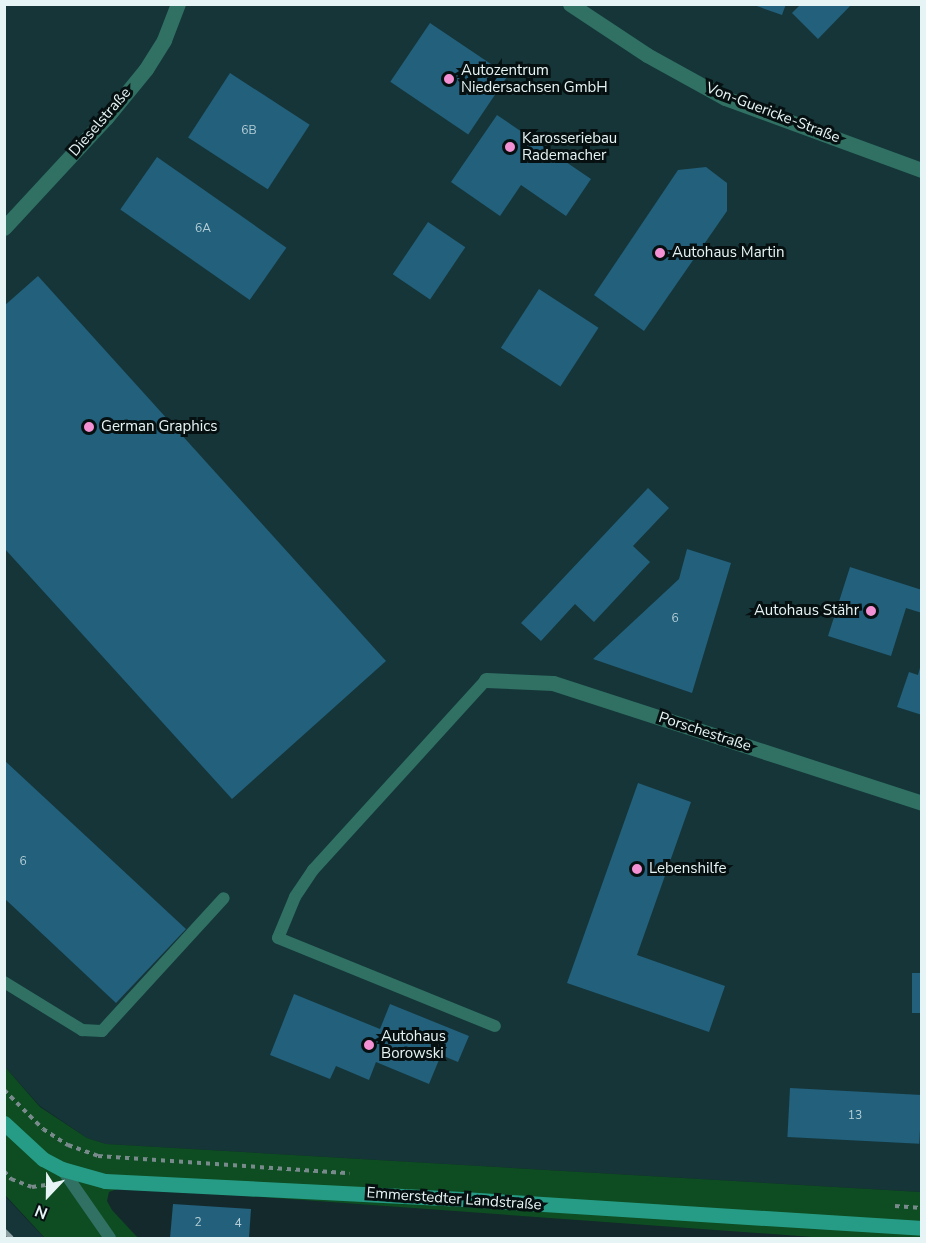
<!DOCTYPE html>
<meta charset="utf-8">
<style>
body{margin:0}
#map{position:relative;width:926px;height:1243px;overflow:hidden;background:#13292b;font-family:"Nunito Sans",sans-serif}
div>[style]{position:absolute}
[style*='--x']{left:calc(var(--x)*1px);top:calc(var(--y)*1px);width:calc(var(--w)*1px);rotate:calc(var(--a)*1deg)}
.built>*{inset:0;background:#153538}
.green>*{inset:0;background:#0e4c22}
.building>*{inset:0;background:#22607c;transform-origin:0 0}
.path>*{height:4px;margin-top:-2px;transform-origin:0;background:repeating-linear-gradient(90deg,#788a8b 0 4.5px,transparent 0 9px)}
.service>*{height:12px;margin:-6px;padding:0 6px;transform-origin:6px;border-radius:6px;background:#307163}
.minor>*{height:15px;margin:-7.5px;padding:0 7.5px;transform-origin:7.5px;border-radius:7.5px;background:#307163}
.secondary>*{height:15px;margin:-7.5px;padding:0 7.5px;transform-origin:7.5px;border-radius:7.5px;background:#269c86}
.rail>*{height:4.5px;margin-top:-2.25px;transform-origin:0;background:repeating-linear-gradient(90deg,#90a1a3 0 12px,transparent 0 18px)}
.dots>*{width:16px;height:16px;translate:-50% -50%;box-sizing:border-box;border:3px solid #071011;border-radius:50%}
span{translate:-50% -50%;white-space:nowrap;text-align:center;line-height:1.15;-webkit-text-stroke:6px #071011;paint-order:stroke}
.number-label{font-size:12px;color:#b6cfd7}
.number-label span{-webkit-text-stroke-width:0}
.poi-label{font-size:15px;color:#e7f4f5}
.left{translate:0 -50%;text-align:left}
.right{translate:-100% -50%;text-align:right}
.street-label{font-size:15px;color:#e7f4f5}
.frame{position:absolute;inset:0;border:6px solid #e7f4f5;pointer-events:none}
.north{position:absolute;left:18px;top:1165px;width:60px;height:60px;-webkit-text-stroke:4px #071011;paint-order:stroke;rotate:202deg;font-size:16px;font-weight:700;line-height:24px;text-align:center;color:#e7f4f5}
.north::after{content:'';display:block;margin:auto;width:21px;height:27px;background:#e7f4f5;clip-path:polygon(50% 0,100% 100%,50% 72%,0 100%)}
</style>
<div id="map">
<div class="built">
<i style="clip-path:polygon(5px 5px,921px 5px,921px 1192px,106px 1144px,87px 1138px,40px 1106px,5px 1067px)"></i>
<i style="clip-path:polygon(4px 1195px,31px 1224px,45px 1238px,5px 1238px)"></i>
</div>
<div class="green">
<i style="clip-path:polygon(5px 1067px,40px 1107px,87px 1138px,106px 1144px,921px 1192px,922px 1238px,826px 1238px,123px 1187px,109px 1192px,107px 1201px,112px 1210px,138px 1238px,45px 1238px,5px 1195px)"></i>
</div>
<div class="building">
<i style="clip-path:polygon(751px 4px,786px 4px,782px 15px)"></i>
<i style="clip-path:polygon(801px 4px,852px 4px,818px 39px,792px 13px)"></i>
<i style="left:430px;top:23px;width:94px;height:71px;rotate:34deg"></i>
<i style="left:230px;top:73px;width:95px;height:77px;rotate:33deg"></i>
<i style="clip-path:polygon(497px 115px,591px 179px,566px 216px,521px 185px,500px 216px,451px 182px)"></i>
<i style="left:157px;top:157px;width:158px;height:64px;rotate:35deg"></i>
<i style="clip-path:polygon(706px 167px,727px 183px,727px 211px,644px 331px,594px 295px,678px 170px)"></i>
<i style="left:428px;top:222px;width:45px;height:63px;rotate:34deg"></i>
<i style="clip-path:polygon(38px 276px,386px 661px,232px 799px,4px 548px,4px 306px)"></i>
<i style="left:539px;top:289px;width:71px;height:70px;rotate:33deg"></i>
<i style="clip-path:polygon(648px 488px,669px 508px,633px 546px,650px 562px,594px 622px,575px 604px,541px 641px,521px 623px)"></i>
<i style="clip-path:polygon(687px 549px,731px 563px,692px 693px,593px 659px,679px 579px)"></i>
<i style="clip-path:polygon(850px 567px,922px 590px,922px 613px,906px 608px,891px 656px,828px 636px)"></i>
<i style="clip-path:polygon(921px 664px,922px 664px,922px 715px,897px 707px,909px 672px,918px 675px)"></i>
<i style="clip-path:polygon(4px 760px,186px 929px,116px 1003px,4px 898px)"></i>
<i style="clip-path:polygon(638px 783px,691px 802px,637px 955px,725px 986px,709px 1032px,567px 983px)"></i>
<i style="left:912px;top:973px;width:10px;height:40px"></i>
<i style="clip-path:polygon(294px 994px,380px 1029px,390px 1004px,469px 1036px,458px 1062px,441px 1055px,429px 1084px,376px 1062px,369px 1080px,336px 1066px,330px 1079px,270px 1055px)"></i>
<i style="left:790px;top:1088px;width:132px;height:49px;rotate:3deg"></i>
<i style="clip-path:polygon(173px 1204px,251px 1209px,249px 1238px,170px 1238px)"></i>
</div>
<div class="path">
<i style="--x:4;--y:1090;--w:55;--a:45"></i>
<i style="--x:43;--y:1129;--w:30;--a:33"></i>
<i style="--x:68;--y:1145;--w:32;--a:20"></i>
<i style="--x:98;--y:1156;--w:252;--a:3.9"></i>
<i style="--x:4;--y:1171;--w:11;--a:49"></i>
<i style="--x:11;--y:1179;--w:22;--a:21"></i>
<i style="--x:32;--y:1187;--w:21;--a:-8"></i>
<i style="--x:895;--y:1206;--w:27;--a:4"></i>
</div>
<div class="service">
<i style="--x:486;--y:680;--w:257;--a:132.3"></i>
<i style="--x:313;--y:870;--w:32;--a:124"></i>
<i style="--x:295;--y:897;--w:44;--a:112.5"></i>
<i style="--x:278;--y:938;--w:234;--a:22.1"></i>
<i style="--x:4;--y:982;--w:92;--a:31.6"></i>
<i style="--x:82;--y:1030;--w:20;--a:3"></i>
<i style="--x:102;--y:1031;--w:180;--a:-47.5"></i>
<i style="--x:62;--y:1169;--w:84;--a:55.2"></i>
</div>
<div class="minor">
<i style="--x:570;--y:4;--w:92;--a:33.5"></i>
<i style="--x:647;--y:55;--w:89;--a:28.9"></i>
<i style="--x:725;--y:98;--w:210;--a:20.1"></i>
<i style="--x:4;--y:228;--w:150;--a:-47.2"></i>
<i style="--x:106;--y:118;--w:63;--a:-50.8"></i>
<i style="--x:146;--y:69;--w:34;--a:-58"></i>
<i style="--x:164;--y:40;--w:39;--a:-69"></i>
<i style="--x:486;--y:680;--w:67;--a:2.6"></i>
<i style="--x:553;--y:683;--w:388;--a:18"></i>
</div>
<div class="secondary">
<i style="--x:4;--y:1123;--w:53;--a:42.7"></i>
<i style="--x:43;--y:1159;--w:21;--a:28"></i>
<i style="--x:62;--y:1169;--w:45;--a:15.6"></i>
<i style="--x:105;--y:1181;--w:358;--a:2.9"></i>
<i style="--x:463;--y:1199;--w:460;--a:3.6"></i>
</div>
<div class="rail">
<i style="--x:4;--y:1230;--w:11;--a:45"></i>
</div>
<div class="dots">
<i style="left:449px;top:79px;background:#f491d4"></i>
<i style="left:510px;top:147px;background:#f491d4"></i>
<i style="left:660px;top:253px;background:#f491d4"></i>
<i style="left:89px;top:427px;background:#f491d4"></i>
<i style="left:871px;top:611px;background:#f491d4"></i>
<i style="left:637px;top:869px;background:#f491d4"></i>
<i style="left:369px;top:1045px;background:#f491d4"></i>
</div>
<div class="number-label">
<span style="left:249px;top:131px">6B</span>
<span style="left:203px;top:229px">6A</span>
<span style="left:675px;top:619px">6</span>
<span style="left:23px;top:862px">6</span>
<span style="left:855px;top:1116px">13</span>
<span style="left:198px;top:1223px">2</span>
<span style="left:238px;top:1224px">4</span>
</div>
<div class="poi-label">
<span class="left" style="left:461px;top:79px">Autozentrum<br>Niedersachsen GmbH</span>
<span class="left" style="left:522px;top:147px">Karosseriebau<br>Rademacher</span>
<span class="left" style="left:672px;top:253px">Autohaus Martin</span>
<span class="left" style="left:101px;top:427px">German Graphics</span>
<span class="right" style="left:859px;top:611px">Autohaus Stähr</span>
<span class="left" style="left:649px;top:869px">Lebenshilfe</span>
<span class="left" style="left:381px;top:1045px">Autohaus<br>Borowski</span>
</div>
<div class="street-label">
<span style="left:773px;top:113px;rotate:21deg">Von-Guericke-Straße</span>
<span style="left:100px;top:122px;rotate:-49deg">Dieselstraße</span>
<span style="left:705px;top:732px;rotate:18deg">Porschestraße</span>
<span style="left:454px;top:1199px;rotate:4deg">Emmerstedter Landstraße</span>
</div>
<div class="frame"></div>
<div class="north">N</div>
</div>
